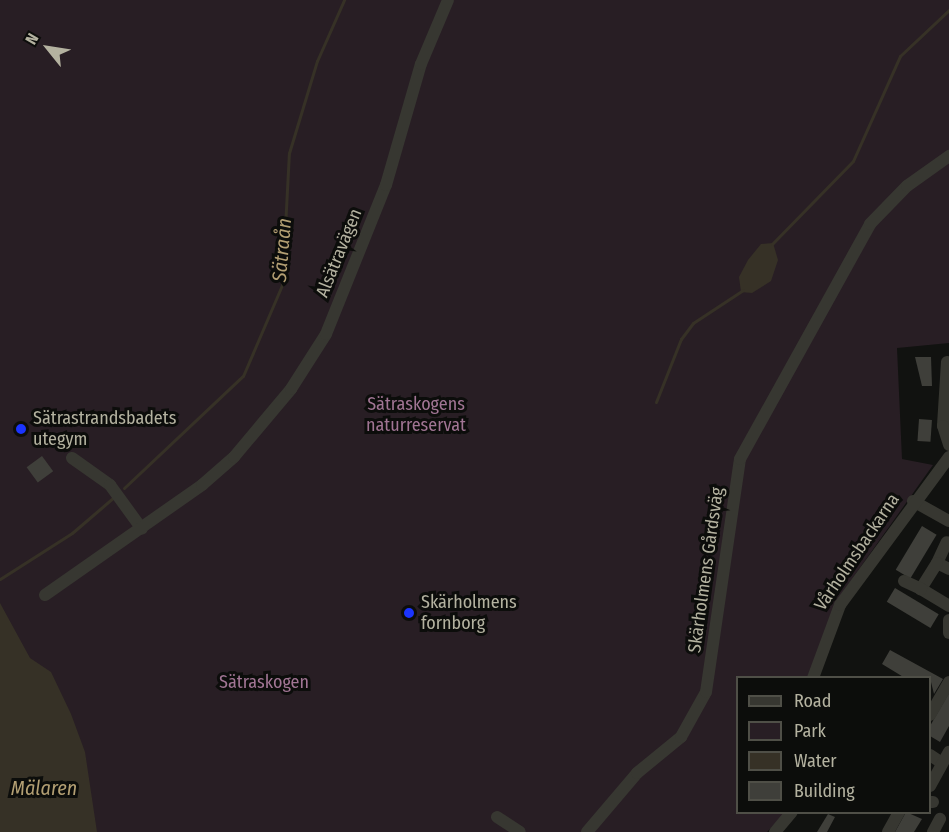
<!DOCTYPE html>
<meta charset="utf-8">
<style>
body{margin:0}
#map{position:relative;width:949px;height:832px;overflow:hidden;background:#111210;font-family:"Fira Sans Condensed",sans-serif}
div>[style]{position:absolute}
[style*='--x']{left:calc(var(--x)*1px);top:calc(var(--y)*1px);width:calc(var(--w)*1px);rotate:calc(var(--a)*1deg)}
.green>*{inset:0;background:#281e24}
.water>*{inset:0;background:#363126}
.stream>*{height:3px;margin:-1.5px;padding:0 1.5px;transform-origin:1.5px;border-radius:1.5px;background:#363126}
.building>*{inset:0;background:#3f3f3a;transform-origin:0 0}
.minor>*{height:12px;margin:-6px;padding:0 6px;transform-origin:6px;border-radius:6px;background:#373731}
.dots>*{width:16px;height:16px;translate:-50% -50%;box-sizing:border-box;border:3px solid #0c0d0b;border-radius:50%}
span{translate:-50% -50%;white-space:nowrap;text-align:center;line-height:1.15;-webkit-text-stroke:6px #0c0d0b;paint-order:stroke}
.street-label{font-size:18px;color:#b4b2a0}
.park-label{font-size:18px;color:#a17594}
.poi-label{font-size:18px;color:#b4b2a0}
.left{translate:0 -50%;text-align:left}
.water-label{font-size:20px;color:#b39f73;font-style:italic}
.legend{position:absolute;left:736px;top:676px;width:195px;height:138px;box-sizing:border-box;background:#0c0d0b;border:2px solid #4f4f47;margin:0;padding:8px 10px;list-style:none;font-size:18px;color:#b4b2a0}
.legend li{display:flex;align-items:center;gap:12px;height:30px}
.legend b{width:30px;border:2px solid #4f4f47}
.north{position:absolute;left:18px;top:18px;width:60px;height:60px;-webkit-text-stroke:4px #0c0d0b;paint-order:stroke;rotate:300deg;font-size:16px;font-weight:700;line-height:24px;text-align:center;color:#b4b2a0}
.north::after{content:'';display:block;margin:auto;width:21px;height:27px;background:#b4b2a0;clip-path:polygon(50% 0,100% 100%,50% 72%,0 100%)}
</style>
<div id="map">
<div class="green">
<i style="clip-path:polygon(0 0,949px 0,949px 343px,897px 348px,902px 459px,933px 465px,837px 600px,808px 677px,738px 678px,738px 812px,785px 813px,767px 832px,0 832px)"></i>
</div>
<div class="water">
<i style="clip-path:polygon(773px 243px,778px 260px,771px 281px,752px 293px,741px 292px,739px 277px,748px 260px,761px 244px)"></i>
<i style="clip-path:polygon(0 603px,30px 658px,51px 672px,71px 714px,85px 752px,97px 832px,0 832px)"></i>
</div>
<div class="stream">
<i style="--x:772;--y:244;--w:116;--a:-45.7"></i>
<i style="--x:853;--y:161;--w:115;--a:-65.9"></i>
<i style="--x:900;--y:56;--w:67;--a:-43.2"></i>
<i style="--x:656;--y:402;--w:68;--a:-68.4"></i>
<i style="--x:681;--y:339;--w:20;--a:-53"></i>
<i style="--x:693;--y:323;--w:60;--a:-33.4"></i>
<i style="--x:124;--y:488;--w:163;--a:-43.3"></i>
<i style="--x:243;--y:376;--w:99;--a:-66.8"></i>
<i style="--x:282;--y:285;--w:132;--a:-87"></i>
<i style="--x:289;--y:153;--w:96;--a:-73.1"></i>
<i style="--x:317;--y:61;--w:67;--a:-66.1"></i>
<i style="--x:0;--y:579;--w:85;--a:-32.6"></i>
<i style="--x:72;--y:533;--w:55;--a:-40.6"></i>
</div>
<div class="building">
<i style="clip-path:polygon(915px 357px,931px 357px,932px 386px,922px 386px)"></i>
<i style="left:919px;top:419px;width:13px;height:22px;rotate:4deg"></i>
<i style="left:42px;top:456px;width:19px;height:19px;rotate:54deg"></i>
<i style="left:922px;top:526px;width:17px;height:51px;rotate:31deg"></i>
<i style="left:895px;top:588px;width:51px;height:16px;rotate:31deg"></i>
<i style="clip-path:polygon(890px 650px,943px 679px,934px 694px,930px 678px,905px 678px,882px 664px)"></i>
<i style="clip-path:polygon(949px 693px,949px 726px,940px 742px,930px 736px,930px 726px)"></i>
<i style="clip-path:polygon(906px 812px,922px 819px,914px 832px,895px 832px)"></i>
<i style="clip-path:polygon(828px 814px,835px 817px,827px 832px,817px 832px)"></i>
</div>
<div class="minor">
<i style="--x:947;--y:362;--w:64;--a:93.6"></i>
<i style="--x:943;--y:426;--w:20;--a:72"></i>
<i style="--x:72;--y:458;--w:47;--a:35.4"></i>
<i style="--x:110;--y:485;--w:54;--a:54"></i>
<i style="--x:913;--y:501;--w:41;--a:29.1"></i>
<i style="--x:937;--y:563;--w:23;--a:-65"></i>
<i style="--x:949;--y:569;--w:13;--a:-153"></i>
<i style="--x:937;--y:563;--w:31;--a:122"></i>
<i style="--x:921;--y:589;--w:33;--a:31"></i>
<i style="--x:904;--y:581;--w:19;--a:25"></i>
<i style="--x:45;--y:595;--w:192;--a:-35"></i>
<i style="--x:202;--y:485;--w:43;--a:-41.2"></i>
<i style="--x:234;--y:457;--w:89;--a:-50"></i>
<i style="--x:291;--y:389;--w:65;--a:-57.5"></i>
<i style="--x:326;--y:334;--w:161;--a:-68.1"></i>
<i style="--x:386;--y:185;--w:126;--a:-73.9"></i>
<i style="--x:421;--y:64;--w:69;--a:-67.1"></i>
<i style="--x:949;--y:620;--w:13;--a:90"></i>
<i style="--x:813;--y:678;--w:78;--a:-69.7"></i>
<i style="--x:840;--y:605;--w:184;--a:-53.6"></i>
<i style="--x:930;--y:715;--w:38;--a:-60"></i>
<i style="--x:930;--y:755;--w:14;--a:34"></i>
<i style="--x:930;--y:786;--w:39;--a:-61"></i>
<i style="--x:930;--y:802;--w:3;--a:0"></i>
<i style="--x:497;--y:817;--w:27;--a:33"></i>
<i style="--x:587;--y:832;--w:77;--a:-49.7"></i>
<i style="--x:637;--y:773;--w:57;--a:-39.3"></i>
<i style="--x:681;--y:737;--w:51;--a:-60.9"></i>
<i style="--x:706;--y:692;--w:235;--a:-81.7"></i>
<i style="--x:740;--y:459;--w:269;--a:-61"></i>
<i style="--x:870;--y:224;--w:53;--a:-45.8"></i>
<i style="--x:907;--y:186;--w:52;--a:-35.5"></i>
<i style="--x:775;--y:832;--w:26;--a:-50"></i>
<i style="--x:888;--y:832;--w:23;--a:-61"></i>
<i style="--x:933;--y:832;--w:15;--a:-62"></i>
</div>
<div class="dots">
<i style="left:21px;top:429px;background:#1b34ff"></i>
<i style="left:409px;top:613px;background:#1b34ff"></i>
</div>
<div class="street-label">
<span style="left:339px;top:253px;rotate:-68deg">Alsätravägen</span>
<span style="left:857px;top:552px;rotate:-56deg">Vårholmsbackarna</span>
<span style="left:706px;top:570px;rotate:-82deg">Skärholmens Gårdsväg</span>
</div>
<div class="park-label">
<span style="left:416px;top:415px">Sätraskogens<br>naturreservat</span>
<span style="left:264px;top:682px">Sätraskogen</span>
</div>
<div class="poi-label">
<span class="left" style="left:33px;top:429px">Sätrastrandsbadets<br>utegym</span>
<span class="left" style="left:421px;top:613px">Skärholmens<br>fornborg</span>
</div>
<div class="water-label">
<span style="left:282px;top:250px;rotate:-85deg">Sätraån</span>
<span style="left:44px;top:788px">Mälaren</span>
</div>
<ul class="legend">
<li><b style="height:8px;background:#373731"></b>Road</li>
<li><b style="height:16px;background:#281e24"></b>Park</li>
<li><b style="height:16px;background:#363126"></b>Water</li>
<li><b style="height:16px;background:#3f3f3a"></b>Building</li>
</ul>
<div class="north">N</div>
</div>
